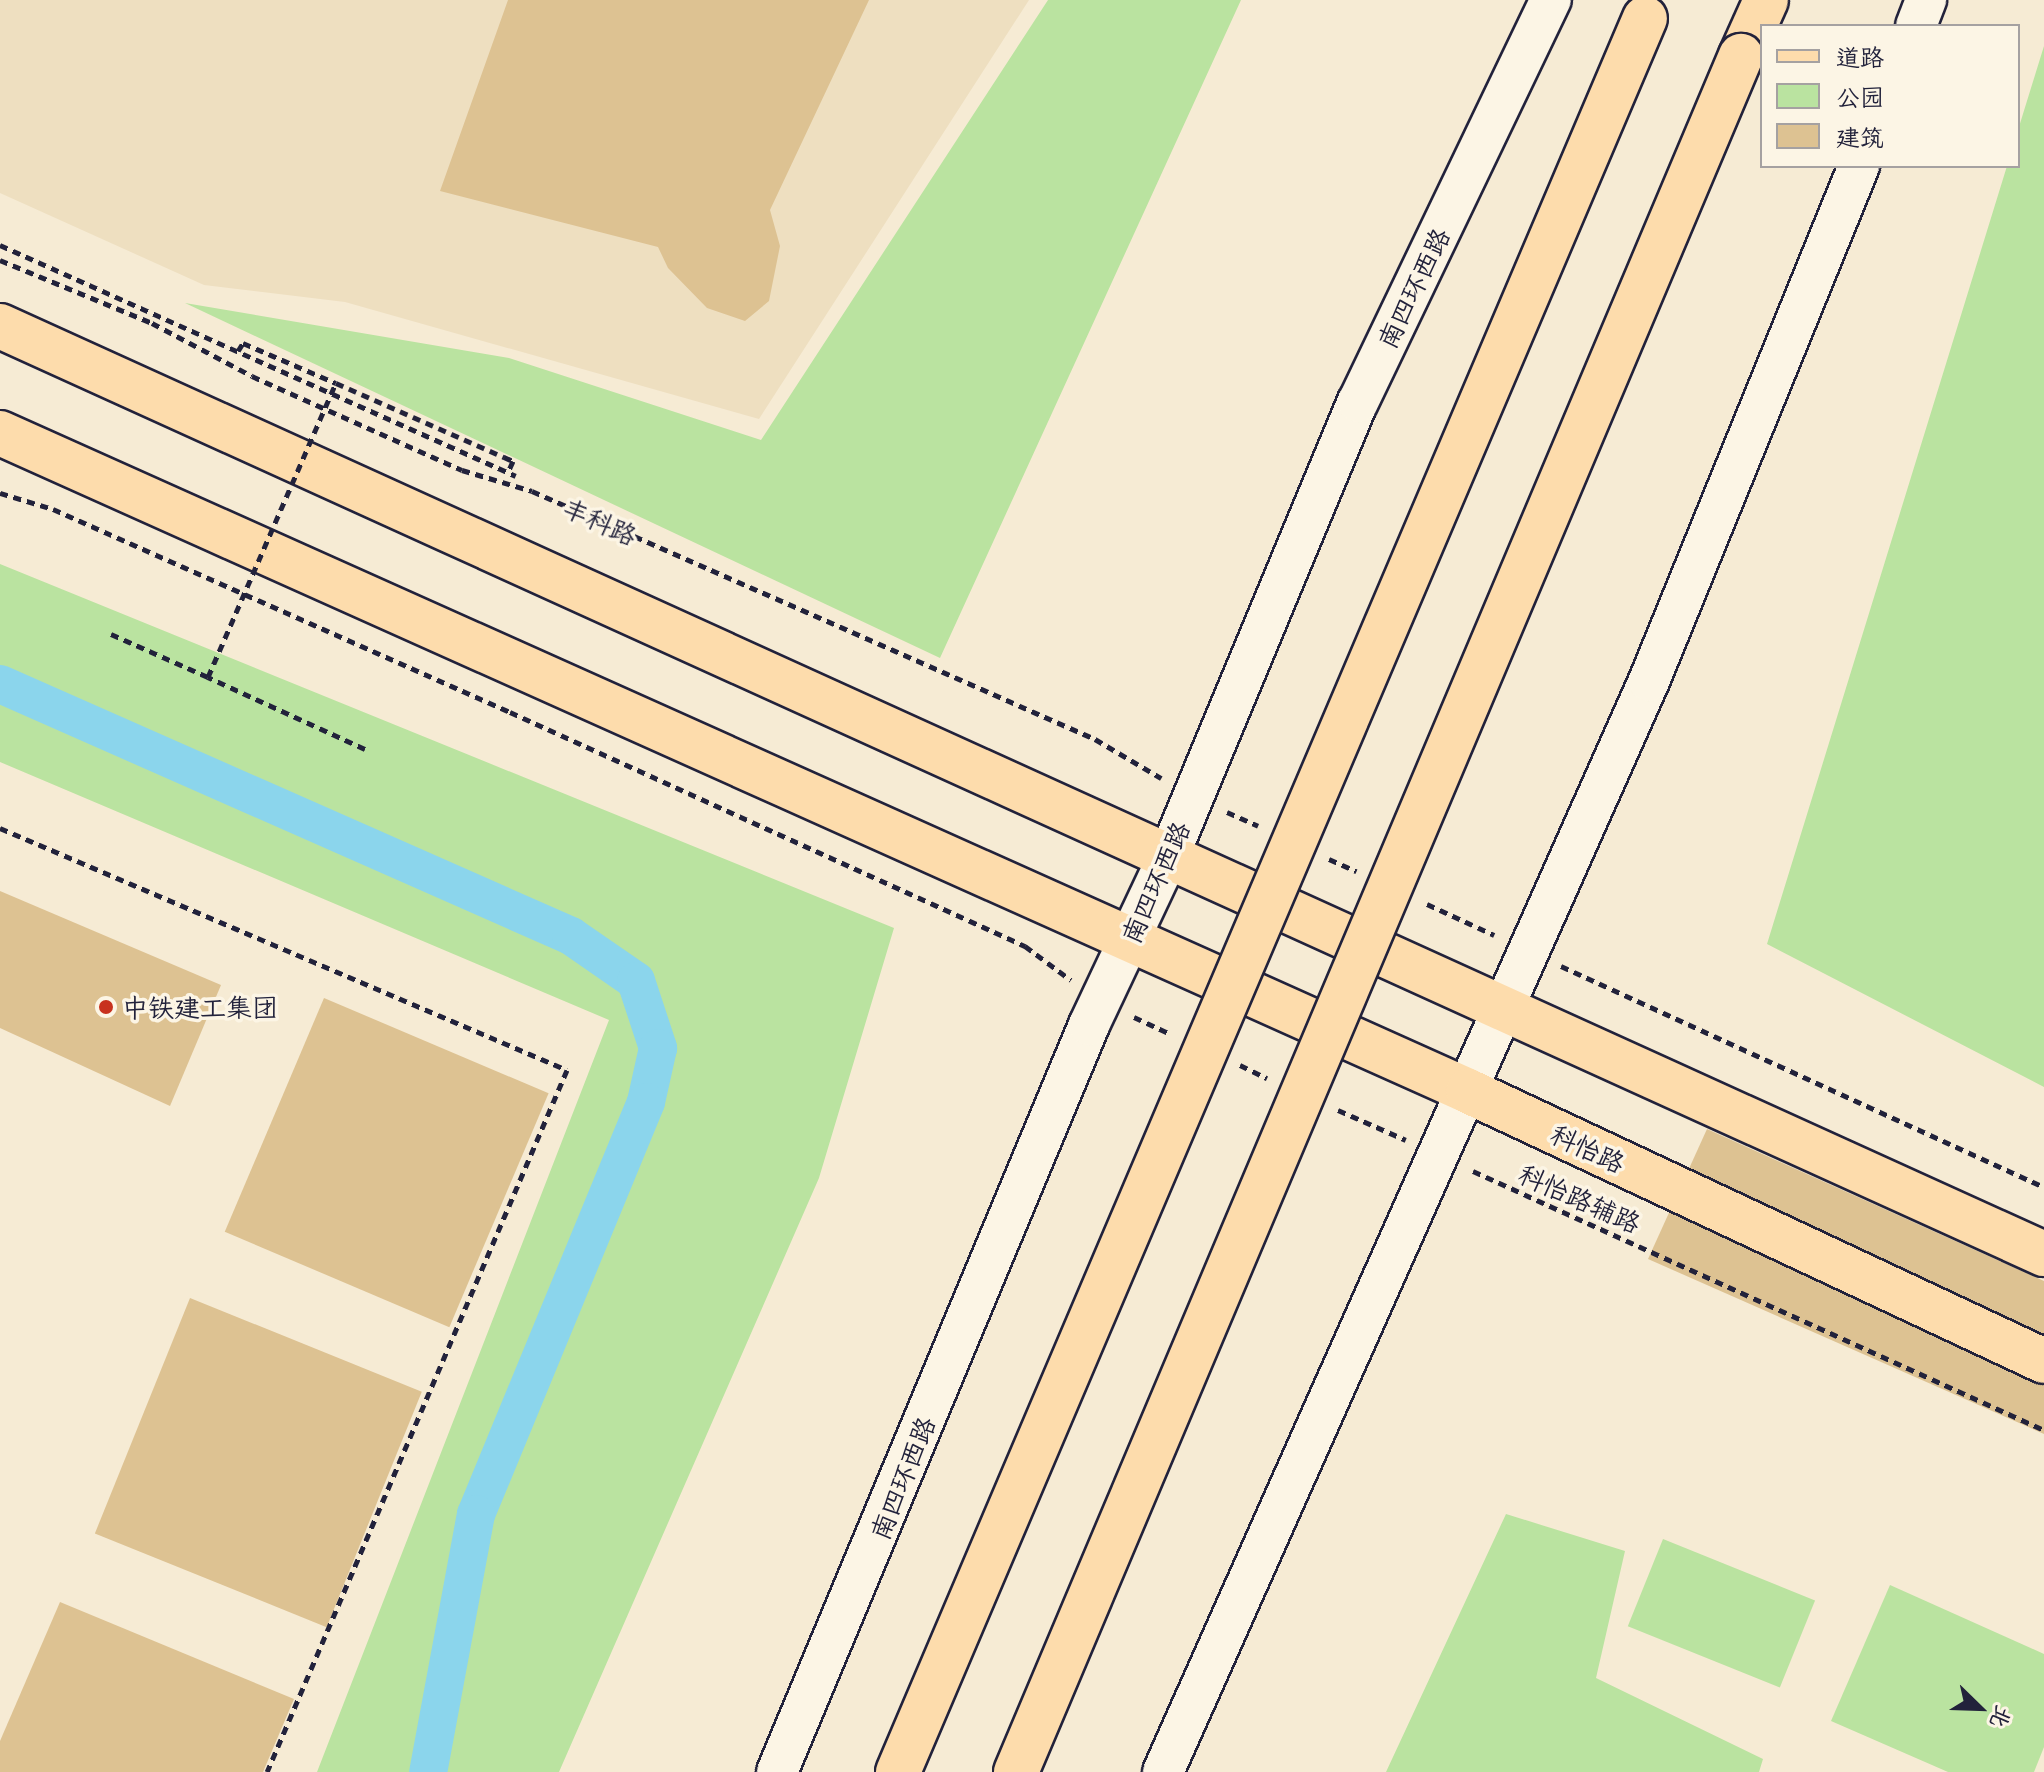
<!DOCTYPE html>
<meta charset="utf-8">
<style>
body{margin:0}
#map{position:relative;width:2044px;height:1772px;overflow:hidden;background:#f6ebd4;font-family:"Playpen Sans","LXGW WenKai TC",sans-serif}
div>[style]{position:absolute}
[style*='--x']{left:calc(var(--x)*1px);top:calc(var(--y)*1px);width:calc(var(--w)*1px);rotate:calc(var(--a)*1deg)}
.built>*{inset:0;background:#eedfc0}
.green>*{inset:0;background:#bae3a0;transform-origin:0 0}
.canal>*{height:38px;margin:-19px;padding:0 19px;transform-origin:19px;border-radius:19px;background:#8bd5ec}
.building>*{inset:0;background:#ddc292;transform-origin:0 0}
.path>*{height:5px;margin-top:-2.5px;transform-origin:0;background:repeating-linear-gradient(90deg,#22223b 0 8px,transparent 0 14px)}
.roads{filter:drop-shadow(2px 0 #22223b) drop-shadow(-2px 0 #22223b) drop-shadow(0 2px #22223b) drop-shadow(0 -2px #22223b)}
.secondary>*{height:40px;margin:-20px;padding:0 20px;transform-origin:20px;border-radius:20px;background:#fcf5e5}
.primary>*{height:44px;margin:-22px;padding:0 22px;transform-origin:22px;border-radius:22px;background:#fddcac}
.trunk>*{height:44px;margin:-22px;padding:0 22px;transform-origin:22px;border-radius:22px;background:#fddcac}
.path-bridge>*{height:5px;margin-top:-2.5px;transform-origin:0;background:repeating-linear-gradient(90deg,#22223b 0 8px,transparent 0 14px)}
.bridges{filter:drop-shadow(2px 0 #22223b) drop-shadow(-2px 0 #22223b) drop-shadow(0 2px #22223b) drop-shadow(0 -2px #22223b)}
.trunk-bridge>*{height:44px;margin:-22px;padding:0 22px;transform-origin:22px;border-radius:22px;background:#fddcac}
.dots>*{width:22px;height:22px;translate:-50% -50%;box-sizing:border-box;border:4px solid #fcf5e5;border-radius:50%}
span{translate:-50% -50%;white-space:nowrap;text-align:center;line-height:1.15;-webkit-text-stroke:7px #fcf5e5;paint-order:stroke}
.street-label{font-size:26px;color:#22223b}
.poi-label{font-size:26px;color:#22223b}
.left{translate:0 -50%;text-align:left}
.legend{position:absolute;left:1760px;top:24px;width:260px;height:144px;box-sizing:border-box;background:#fcf5e5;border:2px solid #a5a1a1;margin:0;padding:10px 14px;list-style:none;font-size:24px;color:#22223b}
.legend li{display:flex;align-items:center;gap:16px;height:40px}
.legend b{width:40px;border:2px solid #a5a1a1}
.north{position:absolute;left:1940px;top:1668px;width:80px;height:80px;-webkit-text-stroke:6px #fcf5e5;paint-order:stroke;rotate:113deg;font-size:22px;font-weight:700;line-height:32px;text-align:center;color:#22223b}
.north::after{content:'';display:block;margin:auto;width:28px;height:36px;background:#22223b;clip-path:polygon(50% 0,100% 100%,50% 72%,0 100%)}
</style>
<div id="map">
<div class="built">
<i style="clip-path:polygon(0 0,1029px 0,759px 419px,345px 302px,204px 285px,0 193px)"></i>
</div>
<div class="green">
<i style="clip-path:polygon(1048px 0,1241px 0,940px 658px,185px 303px,509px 358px,761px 440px)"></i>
<i style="clip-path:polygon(2044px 46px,2044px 1087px,1767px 944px,2007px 166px,2018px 166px,2018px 130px)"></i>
<i style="clip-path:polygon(0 564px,894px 928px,819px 1178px,559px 1772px,317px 1772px,609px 1020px,0 762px)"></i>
<i style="clip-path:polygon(1506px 1514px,1625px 1551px,1596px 1678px,1763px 1759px,1759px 1772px,1386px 1772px)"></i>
<i style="left:1663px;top:1539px;width:164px;height:94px;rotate:22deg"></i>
<i style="clip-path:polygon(1890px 1585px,2044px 1654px,2044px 1747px,2034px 1772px,1948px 1772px,1831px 1721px)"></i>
</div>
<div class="canal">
<i style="--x:0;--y:684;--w:624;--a:23.81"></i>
<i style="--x:571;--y:936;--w:79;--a:34.7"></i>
<i style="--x:636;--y:981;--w:71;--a:71.8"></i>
<i style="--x:658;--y:1048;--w:55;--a:102.5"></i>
<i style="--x:646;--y:1102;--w:446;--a:112.4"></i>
<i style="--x:476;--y:1514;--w:262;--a:100.5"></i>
</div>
<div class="building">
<i style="clip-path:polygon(508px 0,869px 0,770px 210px,780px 246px,769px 301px,745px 321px,707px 308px,668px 268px,658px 247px,440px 191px)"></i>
<i style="clip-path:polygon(0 891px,221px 985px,170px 1106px,0 1028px)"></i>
<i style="left:324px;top:998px;width:244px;height:254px;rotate:23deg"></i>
<i style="clip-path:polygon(1707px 1129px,2044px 1281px,2044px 1434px,1648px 1259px)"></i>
<i style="left:190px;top:1298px;width:250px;height:254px;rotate:22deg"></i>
<i style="clip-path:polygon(60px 1602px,294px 1699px,263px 1772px,0 1772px,0 1741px)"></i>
</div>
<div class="path">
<i style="--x:0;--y:245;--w:565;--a:24.12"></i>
<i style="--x:0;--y:260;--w:165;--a:22.5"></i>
<i style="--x:152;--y:323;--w:113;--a:27.9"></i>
<i style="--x:252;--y:376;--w:230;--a:24.1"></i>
<i style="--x:462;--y:470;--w:73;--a:16.7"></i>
<i style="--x:532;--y:491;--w:615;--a:23.77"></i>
<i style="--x:1095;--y:739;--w:77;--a:30.6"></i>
<i style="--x:238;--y:351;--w:9;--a:-58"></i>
<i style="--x:243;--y:343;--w:101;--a:23.3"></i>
<i style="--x:504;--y:457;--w:10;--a:24"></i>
<i style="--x:513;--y:461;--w:12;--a:114"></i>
<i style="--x:0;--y:493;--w:55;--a:16.8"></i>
<i style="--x:53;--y:509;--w:500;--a:23.95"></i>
<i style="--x:510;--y:712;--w:566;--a:24.44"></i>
<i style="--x:1025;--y:946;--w:57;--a:36.5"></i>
<i style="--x:111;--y:634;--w:106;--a:23.9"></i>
<i style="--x:1227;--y:812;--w:34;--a:24"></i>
<i style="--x:0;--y:828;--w:616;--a:23.11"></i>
<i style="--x:567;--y:1070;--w:763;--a:113.14"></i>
<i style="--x:1329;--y:859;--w:30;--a:24"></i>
<i style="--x:1427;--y:904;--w:74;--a:24.8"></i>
<i style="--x:1561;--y:966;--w:531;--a:24.59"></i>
<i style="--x:1134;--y:1017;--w:38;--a:25"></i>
<i style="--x:1240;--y:1065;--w:30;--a:26"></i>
<i style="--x:1338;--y:1110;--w:74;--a:23.8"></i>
<i style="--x:1473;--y:1171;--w:627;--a:24.4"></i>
</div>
<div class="roads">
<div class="secondary">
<i style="--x:1916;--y:26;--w:28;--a:-69"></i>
<i style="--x:777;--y:1772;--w:810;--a:-67.33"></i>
<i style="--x:1089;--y:1025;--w:188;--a:-64.8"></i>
<i style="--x:1169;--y:855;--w:491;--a:-67.4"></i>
<i style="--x:1358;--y:402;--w:446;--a:-64.4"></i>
<i style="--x:1163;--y:1772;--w:1194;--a:-65.99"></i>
<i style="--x:1649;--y:681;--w:556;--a:-67.82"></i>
</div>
<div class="primary">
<i style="--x:0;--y:326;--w:2245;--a:24.42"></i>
<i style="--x:0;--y:433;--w:1609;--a:24.14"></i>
<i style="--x:1468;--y:1091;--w:636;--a:25.11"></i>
</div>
<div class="trunk">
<i style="--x:1741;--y:56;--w:61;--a:-65.9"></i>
</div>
</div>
<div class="path-bridge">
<i style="--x:365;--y:749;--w:173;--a:-155.4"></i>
<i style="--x:208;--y:677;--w:321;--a:-66.5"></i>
<i style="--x:336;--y:383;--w:184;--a:23.8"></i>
</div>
<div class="bridges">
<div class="trunk-bridge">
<i style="--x:898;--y:1772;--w:1906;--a:-66.93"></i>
<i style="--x:1016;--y:1772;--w:1863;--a:-67.1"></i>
</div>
</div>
<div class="dots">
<i style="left:106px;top:1007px;background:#c8321e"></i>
</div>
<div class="street-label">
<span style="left:1413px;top:288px;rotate:-64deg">南四环西路</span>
<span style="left:600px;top:521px;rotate:24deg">丰科路</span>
<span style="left:1155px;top:882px;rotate:-66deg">南四环西路</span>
<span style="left:1588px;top:1148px;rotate:25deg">科怡路</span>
<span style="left:1580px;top:1198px;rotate:24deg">科怡路辅路</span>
<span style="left:902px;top:1478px;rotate:-68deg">南四环西路</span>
</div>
<div class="poi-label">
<span class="left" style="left:122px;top:1007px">中铁建工集团</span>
</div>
<ul class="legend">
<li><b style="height:10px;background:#fddcac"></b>道路</li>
<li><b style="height:22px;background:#bae3a0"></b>公园</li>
<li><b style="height:22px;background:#ddc292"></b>建筑</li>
</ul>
<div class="north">北</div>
</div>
